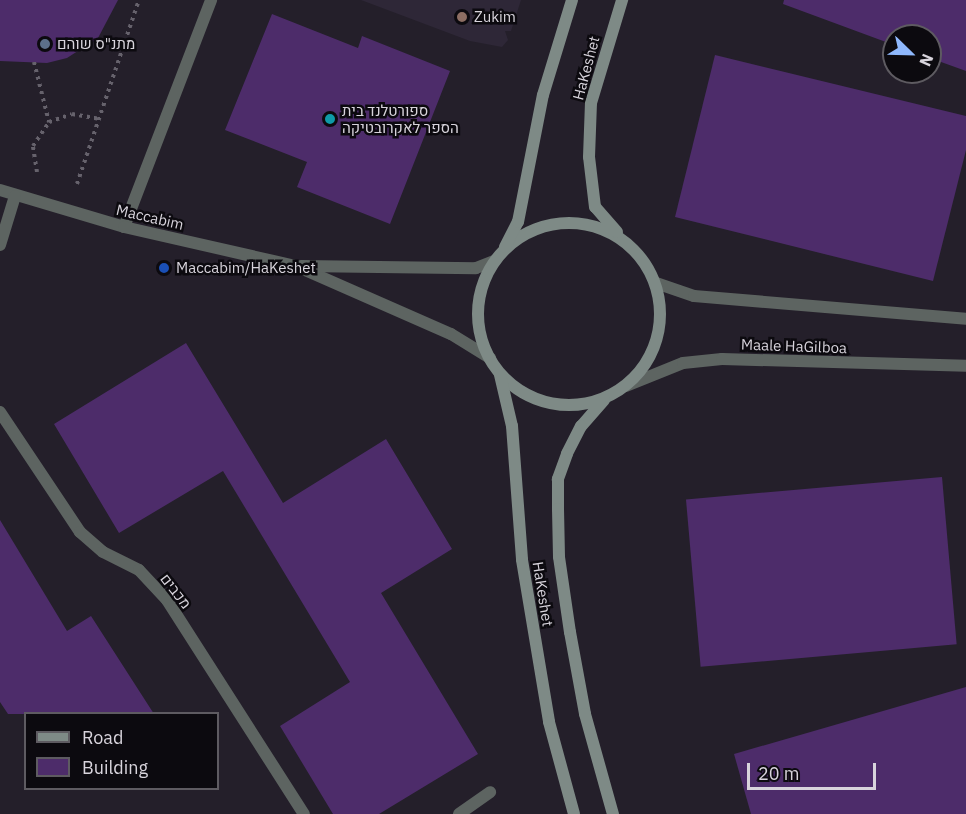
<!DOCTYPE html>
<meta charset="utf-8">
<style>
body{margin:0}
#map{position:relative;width:966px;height:814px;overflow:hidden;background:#241f2a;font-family:"IBM Plex Sans",Heebo,sans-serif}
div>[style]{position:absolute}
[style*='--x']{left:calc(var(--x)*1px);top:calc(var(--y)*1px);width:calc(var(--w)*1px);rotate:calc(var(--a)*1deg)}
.built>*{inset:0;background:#2e2737}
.building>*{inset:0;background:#4d2c6a;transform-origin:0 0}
.path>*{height:4px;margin-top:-2px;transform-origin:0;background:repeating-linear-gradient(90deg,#66626c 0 3px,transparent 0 7.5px)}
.lane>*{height:12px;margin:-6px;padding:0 6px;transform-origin:6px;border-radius:6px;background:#5d6461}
.street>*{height:12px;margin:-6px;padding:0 6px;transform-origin:6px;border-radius:6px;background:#5d6461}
.secondary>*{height:12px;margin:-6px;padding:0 6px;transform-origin:6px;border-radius:6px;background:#7e8a86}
.secondary>.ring{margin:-6px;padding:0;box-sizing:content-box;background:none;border:12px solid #7e8a86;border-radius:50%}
.dots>*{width:16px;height:16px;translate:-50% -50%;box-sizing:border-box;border:3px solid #0c0a0f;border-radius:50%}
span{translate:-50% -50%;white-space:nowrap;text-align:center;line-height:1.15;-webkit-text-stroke:5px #0c0a0f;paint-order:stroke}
.poi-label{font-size:15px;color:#d8d4dc}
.left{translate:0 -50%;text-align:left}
.street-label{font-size:15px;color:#d8d4dc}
.legend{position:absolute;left:24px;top:712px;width:195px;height:78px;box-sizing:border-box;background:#0c0a0f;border:2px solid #5e5b61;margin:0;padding:8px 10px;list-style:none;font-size:18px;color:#d8d4dc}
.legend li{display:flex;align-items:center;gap:12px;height:30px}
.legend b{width:30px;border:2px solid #5e5b61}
.north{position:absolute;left:882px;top:24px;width:60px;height:60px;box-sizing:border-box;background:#0c0a0f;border:2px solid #5e5b61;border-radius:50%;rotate:113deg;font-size:16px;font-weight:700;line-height:24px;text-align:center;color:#d8d4dc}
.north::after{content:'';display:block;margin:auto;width:21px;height:27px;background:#8fb8fd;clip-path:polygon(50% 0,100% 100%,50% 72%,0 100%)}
.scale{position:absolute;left:747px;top:763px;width:129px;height:27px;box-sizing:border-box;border:3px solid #d8d4dc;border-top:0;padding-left:8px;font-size:18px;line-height:21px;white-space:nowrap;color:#d8d4dc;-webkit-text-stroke:4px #0c0a0f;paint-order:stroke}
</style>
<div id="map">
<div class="built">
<i style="clip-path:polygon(361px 0,521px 0,511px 31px,505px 31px,508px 40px,502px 47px,470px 41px)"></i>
</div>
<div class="building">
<i style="clip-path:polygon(0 0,118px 0,98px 38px,67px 58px,47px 63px,0 61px)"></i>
<i style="clip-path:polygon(784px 0,966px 0,966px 71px,930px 58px,930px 36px,894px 36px,894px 45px,783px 4px)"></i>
<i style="clip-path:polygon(272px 14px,358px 48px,362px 36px,450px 71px,390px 224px,297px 187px,307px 162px,225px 130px)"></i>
<i style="clip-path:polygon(715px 55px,966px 116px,966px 150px,933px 281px,675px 217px)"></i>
<i style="clip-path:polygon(186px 343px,283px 503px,386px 439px,452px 549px,381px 593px,478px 754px,379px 814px,333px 814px,280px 726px,350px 682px,223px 471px,119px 533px,54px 424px)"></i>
<i style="left:942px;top:477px;width:168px;height:257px;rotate:85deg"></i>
<i style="clip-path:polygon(0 520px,67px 631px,91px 616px,154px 714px,8px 714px,0 702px)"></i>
<i style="clip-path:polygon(966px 687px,966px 814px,751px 814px,734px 754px)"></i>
</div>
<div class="path">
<i style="--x:34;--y:62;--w:62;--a:76"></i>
<i style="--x:37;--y:172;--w:26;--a:-99"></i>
<i style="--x:33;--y:146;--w:29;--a:-56"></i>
<i style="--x:49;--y:122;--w:24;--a:-19"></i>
<i style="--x:72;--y:114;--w:27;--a:10"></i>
<i style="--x:77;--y:184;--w:194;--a:-71.4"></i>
</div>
<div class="lane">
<i style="--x:124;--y:227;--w:243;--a:-69"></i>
<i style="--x:459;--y:814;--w:38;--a:-35"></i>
</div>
<div class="street">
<i style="--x:0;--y:190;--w:129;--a:16.6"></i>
<i style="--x:124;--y:227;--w:176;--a:12.8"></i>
<i style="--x:296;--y:266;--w:169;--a:23.7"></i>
<i style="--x:451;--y:334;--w:46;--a:31.6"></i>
<i style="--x:0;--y:245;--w:51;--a:-73"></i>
<i style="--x:301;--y:266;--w:175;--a:0.7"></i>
<i style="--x:476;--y:268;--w:19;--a:-21"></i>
<i style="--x:656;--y:283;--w:40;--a:18.9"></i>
<i style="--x:694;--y:296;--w:273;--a:4.8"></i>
<i style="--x:626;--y:386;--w:61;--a:-22"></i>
<i style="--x:683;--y:363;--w:39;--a:-6"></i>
<i style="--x:722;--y:359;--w:244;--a:1.6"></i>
<i style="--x:0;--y:412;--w:144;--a:56.3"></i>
<i style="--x:80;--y:532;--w:30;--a:41"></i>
<i style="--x:103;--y:552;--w:40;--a:26.6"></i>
<i style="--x:139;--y:570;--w:41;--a:47"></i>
<i style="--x:167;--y:600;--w:254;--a:57.4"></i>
</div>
<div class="secondary">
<i class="ring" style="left:478px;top:223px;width:170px;height:170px"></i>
<i style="--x:617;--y:232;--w:33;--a:-131"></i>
<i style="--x:595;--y:207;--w:50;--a:-96.8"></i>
<i style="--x:589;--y:157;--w:54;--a:-87.9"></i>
<i style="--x:591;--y:103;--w:108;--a:-73.2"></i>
<i style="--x:505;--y:247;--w:28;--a:-63"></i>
<i style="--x:518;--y:222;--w:129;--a:-78.9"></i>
<i style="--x:543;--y:95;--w:99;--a:-73"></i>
<i style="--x:500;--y:375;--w:52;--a:76.8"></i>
<i style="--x:512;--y:426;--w:134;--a:85.7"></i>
<i style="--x:522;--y:560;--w:164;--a:80.5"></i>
<i style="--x:549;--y:722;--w:95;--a:74.8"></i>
<i style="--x:604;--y:400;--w:35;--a:131"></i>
<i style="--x:581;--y:426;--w:31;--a:117"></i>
<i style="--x:567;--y:454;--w:27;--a:110"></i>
<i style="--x:558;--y:479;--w:30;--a:90"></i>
<i style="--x:558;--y:509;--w:48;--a:88.8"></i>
<i style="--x:559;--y:557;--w:76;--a:81.7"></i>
<i style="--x:570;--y:632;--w:83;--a:79.6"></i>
<i style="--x:585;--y:714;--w:104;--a:74.4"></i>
</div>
<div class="dots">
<i style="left:462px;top:17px;background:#8d6e63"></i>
<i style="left:45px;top:44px;background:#5c6f8a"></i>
<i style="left:330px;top:119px;background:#0f9aa8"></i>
<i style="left:164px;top:268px;background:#1a4fb4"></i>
</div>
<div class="poi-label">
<span class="left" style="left:474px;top:17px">Zukim</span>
<span class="left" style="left:57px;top:44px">מתנ"ס שוהם</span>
<span class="left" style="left:342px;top:119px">ספורטלנד בית<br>הספר לאקרובטיקה</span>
<span class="left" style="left:176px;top:268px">Maccabim/HaKeshet</span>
</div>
<div class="street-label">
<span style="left:586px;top:68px;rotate:-75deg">HaKeshet</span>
<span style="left:150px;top:217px;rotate:13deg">Maccabim</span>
<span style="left:794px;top:346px;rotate:2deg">Maale HaGilboa</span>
<span style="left:176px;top:591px;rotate:52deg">מכבים</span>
<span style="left:543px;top:594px;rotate:81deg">HaKeshet</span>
</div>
<ul class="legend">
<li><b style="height:8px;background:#7e8a86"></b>Road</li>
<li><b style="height:16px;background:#4d2c6a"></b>Building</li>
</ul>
<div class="north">N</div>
<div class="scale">20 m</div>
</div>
